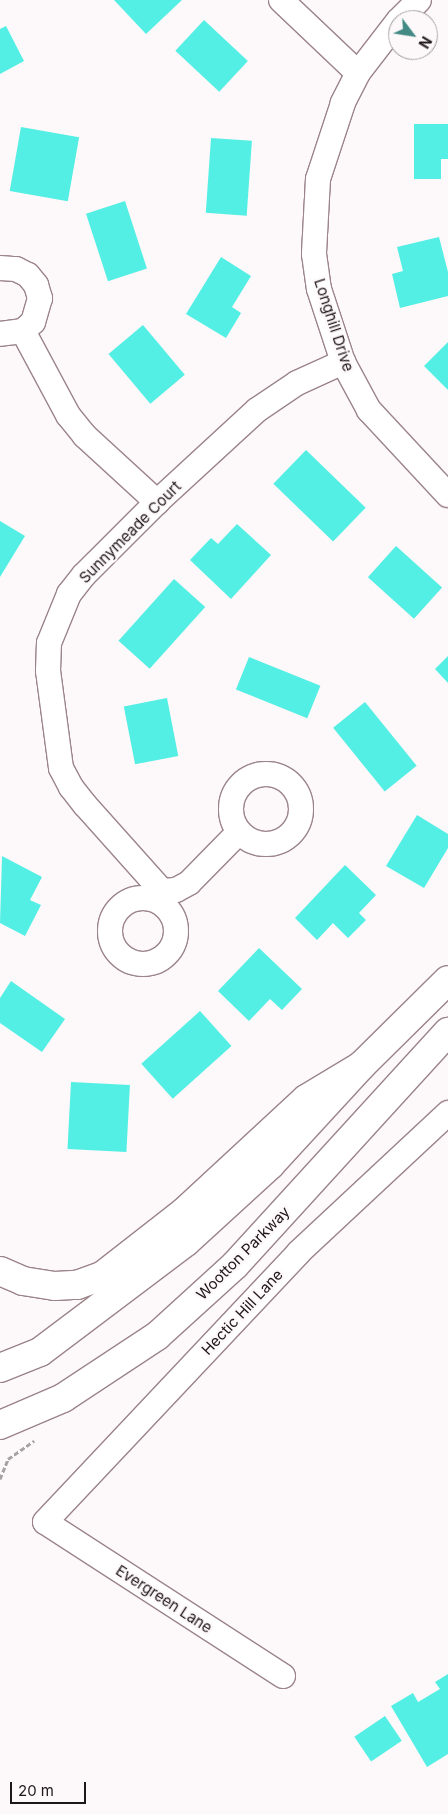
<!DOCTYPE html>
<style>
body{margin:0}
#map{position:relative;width:448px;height:1814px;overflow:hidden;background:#fdf8f9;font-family:Inter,sans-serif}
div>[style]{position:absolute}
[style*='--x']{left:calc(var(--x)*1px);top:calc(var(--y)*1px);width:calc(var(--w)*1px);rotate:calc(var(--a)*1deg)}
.building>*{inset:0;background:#53efe4;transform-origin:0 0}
.path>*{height:3px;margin-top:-1.5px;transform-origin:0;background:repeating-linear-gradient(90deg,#a9a2a4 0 5px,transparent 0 7.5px)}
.roads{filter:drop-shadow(1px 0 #9b848a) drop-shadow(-1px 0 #9b848a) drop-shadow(0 1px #9b848a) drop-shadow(0 -1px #9b848a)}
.street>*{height:24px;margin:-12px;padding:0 12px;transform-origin:12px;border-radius:12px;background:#fff}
.street>.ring{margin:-12px;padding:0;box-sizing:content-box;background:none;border:24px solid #fff;border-radius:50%}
.secondary>*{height:28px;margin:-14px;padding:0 14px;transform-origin:14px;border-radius:14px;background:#fff}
.primary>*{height:28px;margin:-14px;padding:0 14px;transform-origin:14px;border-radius:14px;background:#fff}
span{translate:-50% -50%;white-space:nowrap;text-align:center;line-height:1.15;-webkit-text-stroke:4.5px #fdf8f9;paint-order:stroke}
.street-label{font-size:15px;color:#1f1619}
.north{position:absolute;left:388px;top:10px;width:50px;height:50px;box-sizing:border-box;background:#fdf8f9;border:1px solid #a49e9f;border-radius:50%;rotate:121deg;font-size:14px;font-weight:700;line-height:20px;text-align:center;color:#1f1619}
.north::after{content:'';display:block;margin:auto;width:18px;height:22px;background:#438a84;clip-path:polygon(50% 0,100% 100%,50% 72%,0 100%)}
.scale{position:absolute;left:10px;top:1782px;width:76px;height:22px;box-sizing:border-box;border:2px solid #1f1619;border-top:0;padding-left:6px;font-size:15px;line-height:18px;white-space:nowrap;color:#1f1619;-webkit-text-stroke:4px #fdf8f9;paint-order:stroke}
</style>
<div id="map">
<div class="building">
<i style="clip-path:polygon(114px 0,182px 0,146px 34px)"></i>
<i style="left:204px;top:20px;width:60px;height:42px;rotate:43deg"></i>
<i style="clip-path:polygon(6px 26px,24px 61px,0 74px,0 29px)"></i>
<i style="clip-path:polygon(414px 124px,448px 124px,448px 159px,441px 159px,441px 179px,414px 179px)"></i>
<i style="left:21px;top:127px;width:59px;height:65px;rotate:10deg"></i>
<i style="left:211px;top:138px;width:41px;height:75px;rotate:4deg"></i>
<i style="left:125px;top:201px;width:71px;height:41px;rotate:72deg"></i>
<i style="clip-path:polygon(439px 237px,448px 272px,448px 296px,400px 308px,392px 274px,403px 271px,397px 247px)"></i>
<i style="clip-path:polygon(221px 257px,251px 276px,232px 307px,241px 313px,226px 338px,186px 314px)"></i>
<i style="left:143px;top:325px;width:65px;height:45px;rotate:50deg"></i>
<i style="clip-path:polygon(448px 342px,448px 390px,424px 366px)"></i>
<i style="left:306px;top:450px;width:83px;height:47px;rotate:44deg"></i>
<i style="clip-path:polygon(0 521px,25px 536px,0 577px)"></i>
<i style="clip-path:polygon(237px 524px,271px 555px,231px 599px,190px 560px,211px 538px,218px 544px)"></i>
<i style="left:396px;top:546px;width:62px;height:42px;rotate:42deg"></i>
<i style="left:174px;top:579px;width:42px;height:83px;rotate:42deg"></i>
<i style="clip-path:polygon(448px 656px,448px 683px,435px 669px)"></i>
<i style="left:249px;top:657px;width:77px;height:35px;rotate:22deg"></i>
<i style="left:167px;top:698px;width:59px;height:44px;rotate:79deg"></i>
<i style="left:365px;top:702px;width:82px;height:41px;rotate:51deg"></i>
<i style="clip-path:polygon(417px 815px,448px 834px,448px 848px,424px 888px,386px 866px)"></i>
<i style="clip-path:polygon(2px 856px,42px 877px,30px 900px,41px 905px,25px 936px,0 923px)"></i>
<i style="clip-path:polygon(345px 865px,376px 895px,359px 913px,366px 920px,348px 938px,333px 923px,317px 940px,295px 918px)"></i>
<i style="clip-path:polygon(259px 948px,302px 989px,282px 1010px,270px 999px,249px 1021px,218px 991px)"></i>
<i style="clip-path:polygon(11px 981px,65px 1019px,42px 1052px,0 1023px,0 998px)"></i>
<i style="left:200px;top:1011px;width:47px;height:79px;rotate:48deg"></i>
<i style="left:71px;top:1082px;width:59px;height:67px;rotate:3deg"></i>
<i style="clip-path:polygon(448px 1674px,448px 1754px,427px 1767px,391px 1706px,413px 1693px,418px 1702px,440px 1689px,435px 1682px)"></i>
<i style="left:385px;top:1716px;width:30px;height:37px;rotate:56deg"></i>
</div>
<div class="path">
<i style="--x:0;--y:1479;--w:22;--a:-68"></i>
<i style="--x:8;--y:1459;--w:32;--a:-35"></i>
</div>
<div class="roads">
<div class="street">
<i style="--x:281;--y:0;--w:106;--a:43.5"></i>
<i style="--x:399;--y:20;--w:28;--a:-45"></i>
<i style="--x:398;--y:21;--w:66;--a:127.6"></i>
<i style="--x:358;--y:73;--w:34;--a:117"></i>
<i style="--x:343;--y:103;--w:80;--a:108.2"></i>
<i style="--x:318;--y:179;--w:75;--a:93.1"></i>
<i style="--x:314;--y:254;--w:35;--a:82"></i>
<i style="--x:319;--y:289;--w:77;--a:71.8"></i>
<i style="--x:343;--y:362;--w:55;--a:61.6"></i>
<i style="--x:369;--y:410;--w:116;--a:47.1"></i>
<i style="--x:0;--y:268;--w:16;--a:4"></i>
<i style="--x:16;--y:269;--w:13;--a:27"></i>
<i style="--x:28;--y:275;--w:13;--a:51"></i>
<i style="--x:36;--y:285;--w:14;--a:73"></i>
<i style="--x:40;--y:298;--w:25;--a:106"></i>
<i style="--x:33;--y:322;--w:13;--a:138"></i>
<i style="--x:23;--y:331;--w:23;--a:173"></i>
<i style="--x:23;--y:331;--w:95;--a:61.8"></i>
<i style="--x:68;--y:415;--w:27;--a:51"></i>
<i style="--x:85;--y:436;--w:98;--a:42.5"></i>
<i class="ring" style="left:231px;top:774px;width:46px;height:46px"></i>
<i style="--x:239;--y:832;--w:71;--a:134.4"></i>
<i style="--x:189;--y:883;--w:15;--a:152"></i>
<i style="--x:176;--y:890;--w:14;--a:176"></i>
<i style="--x:162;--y:891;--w:115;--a:-131.8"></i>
<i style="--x:85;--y:805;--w:23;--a:-128"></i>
<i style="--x:71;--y:787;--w:21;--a:-118"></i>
<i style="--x:61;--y:768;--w:98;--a:-97.6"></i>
<i style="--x:48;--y:671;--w:28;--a:-88"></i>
<i style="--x:49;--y:643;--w:53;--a:-67.8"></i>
<i style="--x:69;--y:594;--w:24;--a:-52"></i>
<i style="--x:84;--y:575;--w:103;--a:-45"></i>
<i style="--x:157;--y:502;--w:136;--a:-42.6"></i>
<i style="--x:257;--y:410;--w:48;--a:-34"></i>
<i style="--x:297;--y:383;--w:51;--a:-24.5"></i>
<i class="ring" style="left:110px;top:898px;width:42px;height:42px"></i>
<i style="--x:283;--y:1676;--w:283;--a:-147.1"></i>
<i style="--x:45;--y:1522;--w:371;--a:-46.7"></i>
<i style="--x:299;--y:1252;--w:204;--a:-43"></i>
</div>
<div class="secondary">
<i style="--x:0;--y:1368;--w:43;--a:-21.8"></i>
<i style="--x:40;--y:1352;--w:183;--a:-37"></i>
<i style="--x:186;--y:1242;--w:115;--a:-42.5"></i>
<i style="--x:271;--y:1164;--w:133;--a:-47.4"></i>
<i style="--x:361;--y:1066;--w:122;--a:-44.7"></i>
<i style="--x:0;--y:1425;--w:69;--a:-23.2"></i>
<i style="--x:63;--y:1398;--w:113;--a:-33.4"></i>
<i style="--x:157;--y:1336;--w:105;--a:-42.3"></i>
<i style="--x:235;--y:1265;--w:316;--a:-47.6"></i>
</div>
<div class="primary">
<i style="--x:0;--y:1271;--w:25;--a:23"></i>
<i style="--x:23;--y:1281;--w:32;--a:9"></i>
<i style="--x:55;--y:1286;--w:22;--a:-3"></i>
<i style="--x:77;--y:1285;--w:27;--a:-20"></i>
<i style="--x:102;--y:1276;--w:104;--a:-38"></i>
<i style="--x:184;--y:1212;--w:166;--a:-42.8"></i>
<i style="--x:306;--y:1099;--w:64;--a:-31"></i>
</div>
</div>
<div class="street-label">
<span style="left:334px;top:325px;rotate:72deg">Longhill Drive</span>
<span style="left:130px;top:532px;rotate:-45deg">Sunnymeade Court</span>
<span style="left:243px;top:1253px;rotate:-45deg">Wootton Parkway</span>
<span style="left:242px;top:1312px;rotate:-47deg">Hectic Hill Lane</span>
<span style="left:164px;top:1599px;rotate:33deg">Evergreen Lane</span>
</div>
<div class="north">N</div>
<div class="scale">20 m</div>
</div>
